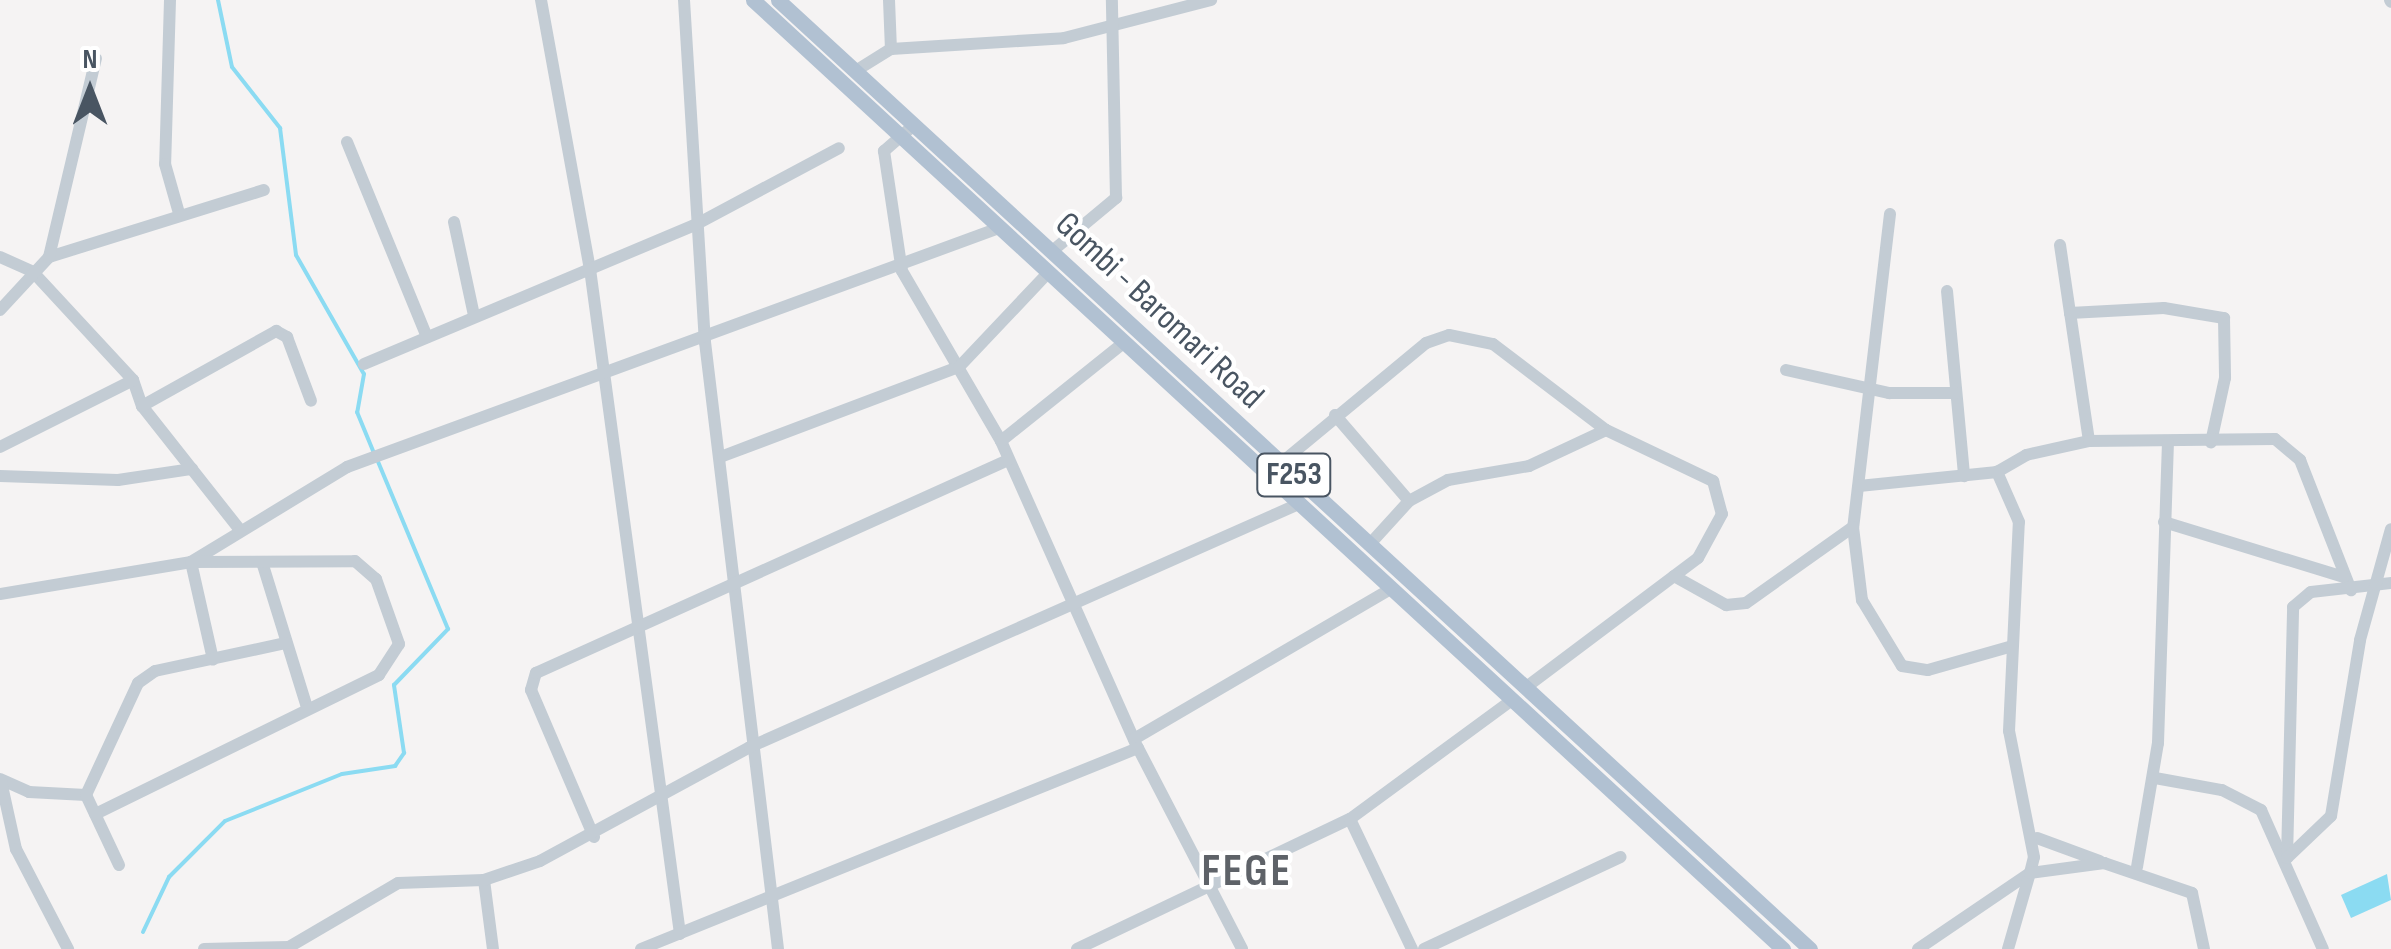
<!DOCTYPE html>
<style>
body{margin:0}
#map{position:relative;width:2391px;height:949px;overflow:hidden;background:#f5f3f3;font-family:"Sofia Sans Condensed",sans-serif}
div>[style]{position:absolute}
[style*='--x']{left:calc(var(--x)*1px);top:calc(var(--y)*1px);width:calc(var(--w)*1px);rotate:calc(var(--a)*1deg)}
.water>*{inset:0;background:#8bdbf2}
.stream>*{height:4px;margin:-2px;padding:0 2px;transform-origin:2px;border-radius:2px;background:#8bdbf2}
.minor>*{height:12px;margin:-6px;padding:0 6px;transform-origin:6px;border-radius:6px;background:#c3ccd4}
.major>*{height:15px;margin:-7.5px;padding:0 7.5px;transform-origin:7.5px;border-radius:7.5px;background:#b1c1d2}
span{translate:-50% -50%;white-space:nowrap;text-align:center;line-height:1.15;-webkit-text-stroke:9px #fff;paint-order:stroke}
.shield-label span{padding:2px 8px;background:#fff;border:2px solid;border-radius:8px;-webkit-text-stroke-width:0}
.shield-label{font-size:32px;color:#495562;font-weight:700}
.street-label{font-size:35px;color:#495562}
.district-label{font-size:45px;color:#5e6268;font-weight:700;letter-spacing:2.5px}
.north{position:absolute;left:40px;top:40px;width:100px;height:100px;-webkit-text-stroke:8px #fff;paint-order:stroke;rotate:0deg;font-size:28px;font-weight:700;line-height:40px;text-align:center;color:#495562}
.north::after{content:'';display:block;margin:auto;width:35px;height:45px;background:#495562;clip-path:polygon(50% 0,100% 100%,50% 72%,0 100%)}
</style>
<div id="map">
<div class="water">
<i style="clip-path:polygon(2387px 874px,2391px 900px,2351px 918px,2341px 895px)"></i>
</div>
<div class="stream">
<i style="--x:218;--y:0;--w:68;--a:78.2"></i>
<i style="--x:232;--y:67;--w:78;--a:51.8"></i>
<i style="--x:280;--y:128;--w:128;--a:82.8"></i>
<i style="--x:296;--y:255;--w:137;--a:60.3"></i>
<i style="--x:364;--y:374;--w:39;--a:100"></i>
<i style="--x:357;--y:412;--w:44;--a:67.5"></i>
<i style="--x:143;--y:932;--w:61;--a:-64.7"></i>
<i style="--x:169;--y:877;--w:79;--a:-45"></i>
<i style="--x:225;--y:821;--w:126;--a:-21.9"></i>
<i style="--x:342;--y:774;--w:54;--a:-8.6"></i>
<i style="--x:395;--y:766;--w:16;--a:-55"></i>
<i style="--x:404;--y:753;--w:69;--a:-98.4"></i>
<i style="--x:394;--y:685;--w:78;--a:-46"></i>
<i style="--x:448;--y:629;--w:181;--a:-112.7"></i>
</div>
<div class="minor">
<i style="--x:170;--y:0;--w:164;--a:91.7"></i>
<i style="--x:165;--y:164;--w:51;--a:74.1"></i>
<i style="--x:541;--y:0;--w:273;--a:79.7"></i>
<i style="--x:590;--y:269;--w:671;--a:82.29"></i>
<i style="--x:684;--y:0;--w:343;--a:86.5"></i>
<i style="--x:705;--y:342;--w:611;--a:83.14"></i>
<i style="--x:889;--y:0;--w:49;--a:87.7"></i>
<i style="--x:2390;--y:0;--w:2;--a:63"></i>
<i style="--x:857;--y:70;--w:40;--a:-32"></i>
<i style="--x:891;--y:49;--w:173;--a:-3.6"></i>
<i style="--x:1064;--y:38;--w:152;--a:-14.5"></i>
<i style="--x:914;--y:125;--w:40;--a:139"></i>
<i style="--x:884;--y:151;--w:121;--a:81.5"></i>
<i style="--x:902;--y:271;--w:197;--a:59.8"></i>
<i style="--x:1001;--y:441;--w:336;--a:66"></i>
<i style="--x:1138;--y:748;--w:226;--a:62.6"></i>
<i style="--x:347;--y:142;--w:211;--a:67.7"></i>
<i style="--x:1890;--y:214;--w:315;--a:96.7"></i>
<i style="--x:1853;--y:527;--w:74;--a:83"></i>
<i style="--x:1862;--y:600;--w:77;--a:58.8"></i>
<i style="--x:1902;--y:666;--w:26;--a:9"></i>
<i style="--x:1928;--y:670;--w:87;--a:-15.9"></i>
<i style="--x:454;--y:222;--w:95;--a:77.9"></i>
<i style="--x:2060;--y:245;--w:69;--a:81.6"></i>
<i style="--x:1051;--y:252;--w:85;--a:-39.7"></i>
<i style="--x:1116;--y:198;--w:198;--a:-91.2"></i>
<i style="--x:0;--y:257;--w:36;--a:24"></i>
<i style="--x:33;--y:272;--w:147;--a:47.2"></i>
<i style="--x:133;--y:380;--w:28;--a:71"></i>
<i style="--x:49;--y:257;--w:225;--a:-17.3"></i>
<i style="--x:1947;--y:291;--w:186;--a:84.7"></i>
<i style="--x:0;--y:310;--w:72;--a:-47.2"></i>
<i style="--x:49;--y:257;--w:204;--a:-76.7"></i>
<i style="--x:364;--y:364;--w:359;--a:-22.8"></i>
<i style="--x:695;--y:225;--w:163;--a:-28.1"></i>
<i style="--x:1786;--y:370;--w:106;--a:12.6"></i>
<i style="--x:1889;--y:393;--w:66;--a:0"></i>
<i style="--x:1335;--y:415;--w:113;--a:49.3"></i>
<i style="--x:1001;--y:441;--w:154;--a:-38.7"></i>
<i style="--x:2089;--y:441;--w:129;--a:-98.4"></i>
<i style="--x:2070;--y:313;--w:94;--a:-3"></i>
<i style="--x:2164;--y:308;--w:61;--a:9.5"></i>
<i style="--x:2224;--y:318;--w:60;--a:89"></i>
<i style="--x:2225;--y:378;--w:66;--a:102.3"></i>
<i style="--x:0;--y:447;--w:149;--a:-26.7"></i>
<i style="--x:723;--y:456;--w:252;--a:-20.7"></i>
<i style="--x:959;--y:367;--w:128;--a:-46.6"></i>
<i style="--x:1281;--y:463;--w:188;--a:-39.6"></i>
<i style="--x:1426;--y:343;--w:24;--a:-19"></i>
<i style="--x:1449;--y:335;--w:45;--a:11.6"></i>
<i style="--x:1493;--y:344;--w:142;--a:37.3"></i>
<i style="--x:1606;--y:430;--w:119;--a:25.5"></i>
<i style="--x:1713;--y:481;--w:34;--a:75"></i>
<i style="--x:1722;--y:514;--w:50;--a:118.6"></i>
<i style="--x:1698;--y:558;--w:215;--a:143.1"></i>
<i style="--x:0;--y:476;--w:118;--a:1.9"></i>
<i style="--x:118;--y:480;--w:75;--a:-8.5"></i>
<i style="--x:1859;--y:486;--w:139;--a:-5.8"></i>
<i style="--x:1997;--y:472;--w:34;--a:-30"></i>
<i style="--x:2026;--y:455;--w:65;--a:-12.5"></i>
<i style="--x:2089;--y:441;--w:186;--a:-0.6"></i>
<i style="--x:2275;--y:439;--w:33;--a:40"></i>
<i style="--x:2300;--y:460;--w:140;--a:68.6"></i>
<i style="--x:2164;--y:522;--w:188;--a:17"></i>
<i style="--x:240;--y:530;--w:158;--a:-128.3"></i>
<i style="--x:142;--y:406;--w:154;--a:-29.2"></i>
<i style="--x:276;--y:331;--w:13;--a:29"></i>
<i style="--x:287;--y:337;--w:68;--a:69.4"></i>
<i style="--x:1369;--y:545;--w:59;--a:-47.7"></i>
<i style="--x:1409;--y:501;--w:44;--a:-28.3"></i>
<i style="--x:1448;--y:480;--w:82;--a:-9.8"></i>
<i style="--x:1529;--y:466;--w:85;--a:-25.1"></i>
<i style="--x:191;--y:562;--w:183;--a:-31.3"></i>
<i style="--x:347;--y:467;--w:694;--a:-20.13"></i>
<i style="--x:191;--y:562;--w:100;--a:77.3"></i>
<i style="--x:262;--y:562;--w:152;--a:72.8"></i>
<i style="--x:1674;--y:576;--w:60;--a:29.1"></i>
<i style="--x:1726;--y:605;--w:20;--a:-6"></i>
<i style="--x:1746;--y:603;--w:131;--a:-35.4"></i>
<i style="--x:0;--y:594;--w:194;--a:-9.5"></i>
<i style="--x:191;--y:562;--w:164;--a:-0.3"></i>
<i style="--x:355;--y:561;--w:28;--a:41"></i>
<i style="--x:376;--y:579;--w:69;--a:70.5"></i>
<i style="--x:399;--y:644;--w:37;--a:123"></i>
<i style="--x:379;--y:675;--w:316;--a:153.9"></i>
<i style="--x:1134;--y:739;--w:292;--a:-30.3"></i>
<i style="--x:2155;--y:778;--w:68;--a:10.2"></i>
<i style="--x:2222;--y:790;--w:44;--a:27.1"></i>
<i style="--x:2261;--y:810;--w:152;--a:66"></i>
<i style="--x:0;--y:779;--w:32;--a:24"></i>
<i style="--x:29;--y:792;--w:57;--a:3"></i>
<i style="--x:1;--y:781;--w:70;--a:77.6"></i>
<i style="--x:16;--y:849;--w:113;--a:62.5"></i>
<i style="--x:1350;--y:819;--w:144;--a:64.5"></i>
<i style="--x:594;--y:837;--w:160;--a:-113.2"></i>
<i style="--x:531;--y:690;--w:18;--a:-74"></i>
<i style="--x:536;--y:673;--w:518;--a:-24.29"></i>
<i style="--x:2037;--y:838;--w:67;--a:20.1"></i>
<i style="--x:2287;--y:858;--w:251;--a:-88.6"></i>
<i style="--x:2293;--y:607;--w:23;--a:-40"></i>
<i style="--x:2311;--y:592;--w:81;--a:-6.4"></i>
<i style="--x:2287;--y:858;--w:61;--a:-43.7"></i>
<i style="--x:2331;--y:816;--w:178;--a:-80.6"></i>
<i style="--x:2360;--y:640;--w:115;--a:-74.4"></i>
<i style="--x:119;--y:865;--w:77;--a:-115.2"></i>
<i style="--x:86;--y:795;--w:123;--a:-65.1"></i>
<i style="--x:138;--y:683;--w:21;--a:-35"></i>
<i style="--x:155;--y:671;--w:134;--a:-12.1"></i>
<i style="--x:2137;--y:867;--w:126;--a:-80.4"></i>
<i style="--x:2158;--y:743;--w:301;--a:-88.1"></i>
<i style="--x:484;--y:880;--w:70;--a:82.6"></i>
<i style="--x:204;--y:949;--w:85;--a:-1.3"></i>
<i style="--x:289;--y:947;--w:126;--a:-30.4"></i>
<i style="--x:398;--y:883;--w:86;--a:-2"></i>
<i style="--x:484;--y:880;--w:59;--a:-18.7"></i>
<i style="--x:540;--y:861;--w:239;--a:-28.5"></i>
<i style="--x:750;--y:747;--w:595;--a:-23.89"></i>
<i style="--x:641;--y:949;--w:536;--a:-22.02"></i>
<i style="--x:1077;--y:949;--w:302;--a:-25.5"></i>
<i style="--x:1350;--y:819;--w:196;--a:-36.3"></i>
<i style="--x:1424;--y:949;--w:217;--a:-25.1"></i>
<i style="--x:1918;--y:949;--w:135;--a:-34.2"></i>
<i style="--x:2030;--y:873;--w:16;--a:-76"></i>
<i style="--x:2034;--y:857;--w:128;--a:-101.2"></i>
<i style="--x:2009;--y:731;--w:209;--a:-87.3"></i>
<i style="--x:2019;--y:522;--w:55;--a:-113.7"></i>
<i style="--x:2008;--y:949;--w:79;--a:-73.9"></i>
<i style="--x:2030;--y:873;--w:75;--a:-7.7"></i>
<i style="--x:2104;--y:863;--w:93;--a:18.8"></i>
<i style="--x:2192;--y:893;--w:57;--a:77.9"></i>
</div>
<div class="major">
<i style="--x:753;--y:0;--w:1401;--a:42.66"></i>
<i style="--x:778;--y:0;--w:1402;--a:42.6"></i>
</div>
<div class="shield-label">
<span style="left:1294px;top:475px">F253</span>
</div>
<div class="street-label">
<span style="left:1159px;top:311px;rotate:43deg">Gombi - Baromari Road</span>
</div>
<div class="district-label">
<span style="left:1247px;top:872px">FEGE</span>
</div>
<div class="north">N</div>
</div>
